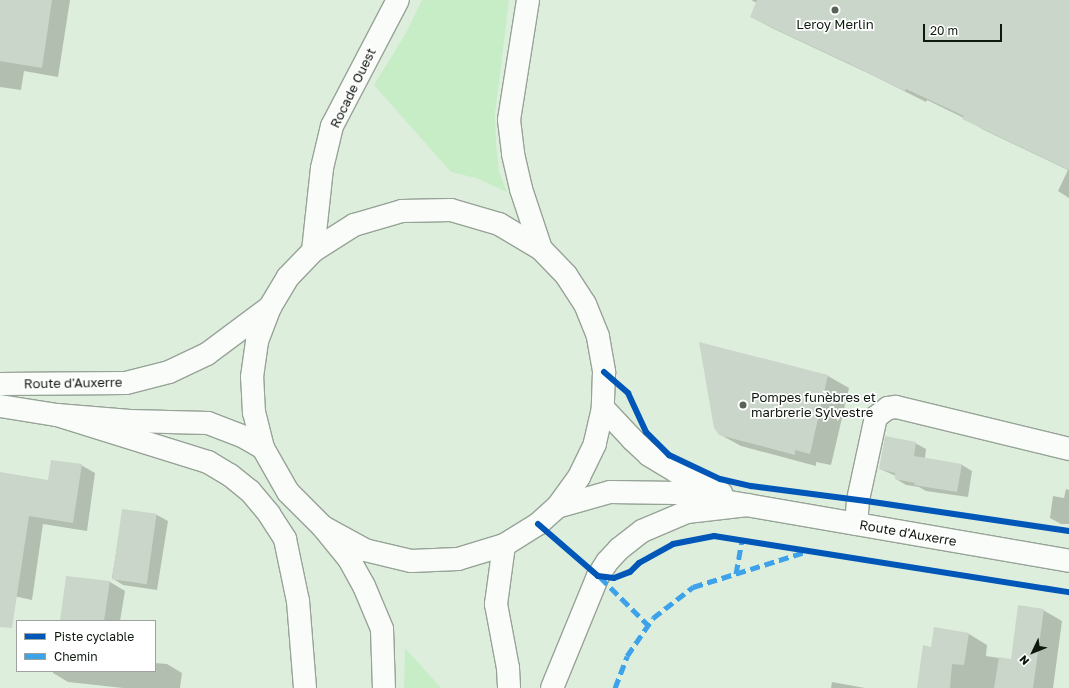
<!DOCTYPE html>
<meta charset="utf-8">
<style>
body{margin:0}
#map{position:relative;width:1069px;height:688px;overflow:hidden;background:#deeedd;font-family:"Golos Text",sans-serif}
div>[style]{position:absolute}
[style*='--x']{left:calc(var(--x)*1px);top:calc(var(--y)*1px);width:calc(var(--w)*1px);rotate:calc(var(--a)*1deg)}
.green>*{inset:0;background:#c6edc5}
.shadow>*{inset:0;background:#0003}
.building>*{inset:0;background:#cad6c9;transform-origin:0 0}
.roads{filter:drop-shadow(1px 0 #97a397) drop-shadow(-1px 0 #97a397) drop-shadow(0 1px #97a397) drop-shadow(0 -1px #97a397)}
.minor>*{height:22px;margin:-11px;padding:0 11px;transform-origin:11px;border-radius:11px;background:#fafcfa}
.major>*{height:22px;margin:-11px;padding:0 11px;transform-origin:11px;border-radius:11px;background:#fafcfa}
.highway>*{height:22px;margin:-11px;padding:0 11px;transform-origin:11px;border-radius:11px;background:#fafcfa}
.quiet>*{height:5px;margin-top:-2.5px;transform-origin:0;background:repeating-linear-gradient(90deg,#3da2e9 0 10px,transparent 0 15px)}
.cycleway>*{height:6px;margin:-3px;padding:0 3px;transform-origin:3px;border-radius:3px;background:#0057b8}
.dots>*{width:11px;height:11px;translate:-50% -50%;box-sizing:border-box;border:2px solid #fff;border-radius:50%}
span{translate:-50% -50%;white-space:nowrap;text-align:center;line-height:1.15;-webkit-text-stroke:3.5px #fff;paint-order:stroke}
.poi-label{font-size:13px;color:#0e180e}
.left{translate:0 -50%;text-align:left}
.street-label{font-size:13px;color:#0e180e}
.legend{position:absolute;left:16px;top:620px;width:140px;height:52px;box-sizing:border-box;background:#fff;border:1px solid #9fa39f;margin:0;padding:5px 7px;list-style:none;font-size:12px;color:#0e180e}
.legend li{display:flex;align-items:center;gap:8px;height:20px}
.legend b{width:20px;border:1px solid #9fa39f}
.north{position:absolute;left:1013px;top:632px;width:40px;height:40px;-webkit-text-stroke:3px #fff;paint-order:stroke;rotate:227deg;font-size:11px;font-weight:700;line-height:16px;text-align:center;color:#0e180e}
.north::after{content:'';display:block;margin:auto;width:14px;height:18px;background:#0e180e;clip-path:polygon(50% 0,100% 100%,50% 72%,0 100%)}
.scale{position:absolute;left:923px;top:24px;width:79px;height:18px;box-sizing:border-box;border:2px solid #0e180e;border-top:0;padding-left:5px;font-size:12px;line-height:14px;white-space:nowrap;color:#0e180e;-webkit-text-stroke:3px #fff;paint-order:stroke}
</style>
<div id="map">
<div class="green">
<i style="clip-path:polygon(422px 0,509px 0,495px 114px,496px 143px,499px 172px,507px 192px,476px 178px,451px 172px,374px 85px,406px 33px)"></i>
<i style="clip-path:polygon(405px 648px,441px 688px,404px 688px)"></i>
</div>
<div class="shadow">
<i style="clip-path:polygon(0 0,70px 0,58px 77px,24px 71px,21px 90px,0 87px)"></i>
<i style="clip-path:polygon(751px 0,1069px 0,1069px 198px,1058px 191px,1068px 170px,984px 130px,964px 118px,927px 100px,926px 102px,872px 75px,772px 28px,751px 17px,757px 3px)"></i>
<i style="clip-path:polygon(700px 344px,828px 376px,849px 388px,831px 465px,816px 462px,816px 466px,741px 446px,719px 434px)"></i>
<i style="clip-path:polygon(915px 443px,926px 449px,925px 458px,962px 465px,972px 471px,968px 497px,926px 491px,919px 487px,906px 485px,896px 479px,896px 476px,880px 469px)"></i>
<i style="clip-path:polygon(81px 465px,95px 473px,87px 531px,43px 524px,32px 600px,0 593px,0 473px,49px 481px)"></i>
<i style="clip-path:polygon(1066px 489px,1069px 490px,1069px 524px,1061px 524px,1050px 518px,1053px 496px,1064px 498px)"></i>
<i style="clip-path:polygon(123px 510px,157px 515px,168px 521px,157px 590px,123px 585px,112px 578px)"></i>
<i style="clip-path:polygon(67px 577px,110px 582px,125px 591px,120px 621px,61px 621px)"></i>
<i style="clip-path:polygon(1043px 610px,1062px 621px,1053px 688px,918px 688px,932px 648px,969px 634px,987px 645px,986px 656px,1012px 660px)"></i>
<i style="clip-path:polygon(155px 663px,167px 664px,182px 673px,180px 688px,123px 688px,68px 682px,53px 673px,53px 671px,155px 671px)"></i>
<i style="clip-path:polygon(832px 682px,865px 688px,831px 688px)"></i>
</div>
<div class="building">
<i style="clip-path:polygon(0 0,52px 0,42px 68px,0 61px)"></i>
<i style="clip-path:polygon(757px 0,1069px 0,1069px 170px,962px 119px,964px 116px,906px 89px,905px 91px,850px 64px,750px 17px)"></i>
<i style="clip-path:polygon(699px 342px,828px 375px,810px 454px,795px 450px,795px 455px,719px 435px,714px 428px)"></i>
<i style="clip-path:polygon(885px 436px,916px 442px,914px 456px,962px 464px,957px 492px,914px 485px,915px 483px,895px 479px,895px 473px,879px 469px)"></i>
<i style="clip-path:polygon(51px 460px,82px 464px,73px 523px,29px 516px,12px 628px,0 627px,0 472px,48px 480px)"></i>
<i style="left:122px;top:509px;width:35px;height:71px;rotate:8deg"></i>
<i style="clip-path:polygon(66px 576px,110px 581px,104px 621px,60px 621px)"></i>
<i style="clip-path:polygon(1018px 605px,1044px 609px,1033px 688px,994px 688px,999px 657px,1011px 659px)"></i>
<i style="clip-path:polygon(934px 627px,969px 633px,964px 665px,952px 664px,950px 688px,917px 688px,923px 645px,931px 647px)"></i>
</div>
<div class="roads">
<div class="minor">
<i style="--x:856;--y:524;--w:24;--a:-85"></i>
<i style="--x:858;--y:500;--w:85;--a:-77.8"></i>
<i style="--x:876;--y:417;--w:15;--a:-37"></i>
<i style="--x:888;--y:408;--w:8;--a:-7"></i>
<i style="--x:896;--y:407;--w:178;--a:13.6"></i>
</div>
<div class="major">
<i style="--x:528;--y:0;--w:121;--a:99"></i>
<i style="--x:509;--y:120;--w:34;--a:83"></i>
<i style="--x:513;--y:154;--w:36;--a:77"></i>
<i style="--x:521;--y:189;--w:63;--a:71.6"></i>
<i style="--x:313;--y:251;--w:83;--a:-83.8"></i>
<i style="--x:322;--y:168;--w:43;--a:-76.6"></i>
<i style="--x:332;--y:126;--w:142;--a:-62.4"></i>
<i style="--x:0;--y:384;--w:126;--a:-0.5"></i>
<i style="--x:126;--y:383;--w:44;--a:-14.3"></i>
<i style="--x:169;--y:372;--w:42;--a:-25.3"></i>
<i style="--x:207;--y:354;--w:79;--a:-36.7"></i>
<i style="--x:270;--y:307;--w:35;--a:-59"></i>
<i style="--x:288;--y:277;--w:36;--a:-46"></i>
<i style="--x:313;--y:251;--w:49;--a:-32.4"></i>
<i style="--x:354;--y:225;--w:50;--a:-16.3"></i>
<i style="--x:402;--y:211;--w:49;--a:-1.2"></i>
<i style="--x:451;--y:210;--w:50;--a:16.3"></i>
<i style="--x:499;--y:224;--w:49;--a:30.8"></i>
<i style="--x:541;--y:249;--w:36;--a:46"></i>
<i style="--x:566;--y:275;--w:35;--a:57"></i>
<i style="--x:585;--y:304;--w:35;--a:68"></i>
<i style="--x:598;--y:337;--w:36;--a:80"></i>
<i style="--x:604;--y:372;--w:36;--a:92"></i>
<i style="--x:603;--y:408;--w:37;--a:103"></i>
<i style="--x:595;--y:444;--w:37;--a:116"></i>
<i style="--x:579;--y:477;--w:37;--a:126"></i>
<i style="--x:557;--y:507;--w:25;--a:138"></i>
<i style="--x:538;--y:524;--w:40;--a:148"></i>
<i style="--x:504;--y:545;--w:48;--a:163.1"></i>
<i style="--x:458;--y:559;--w:47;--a:177.6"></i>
<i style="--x:411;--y:561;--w:47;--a:-166.6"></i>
<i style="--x:365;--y:550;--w:48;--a:-151.3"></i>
<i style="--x:323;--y:527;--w:49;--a:-135"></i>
<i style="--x:288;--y:492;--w:51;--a:-119.6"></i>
<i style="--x:263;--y:448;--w:36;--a:-104"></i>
<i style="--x:254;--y:413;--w:36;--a:-93"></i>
<i style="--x:252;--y:377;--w:36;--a:-82"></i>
<i style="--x:257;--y:341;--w:36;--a:-69"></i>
<i style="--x:0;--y:406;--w:58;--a:9"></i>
<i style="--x:57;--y:415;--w:73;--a:4.7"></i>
<i style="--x:130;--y:421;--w:78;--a:1.5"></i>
<i style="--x:208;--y:423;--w:39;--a:21"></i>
<i style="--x:244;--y:437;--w:22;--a:30"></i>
<i style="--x:603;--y:408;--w:44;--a:46.8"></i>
<i style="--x:633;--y:440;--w:22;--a:43"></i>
<i style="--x:649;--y:455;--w:33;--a:31"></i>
<i style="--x:677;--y:472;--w:49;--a:25.5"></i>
<i style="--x:557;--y:507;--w:55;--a:-15.8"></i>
<i style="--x:610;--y:492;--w:67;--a:0.9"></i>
<i style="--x:677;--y:493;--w:398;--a:9.8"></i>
</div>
<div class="highway">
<i style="--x:57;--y:415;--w:158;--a:17.3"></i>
<i style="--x:208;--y:462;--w:26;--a:31"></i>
<i style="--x:230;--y:475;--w:26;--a:39"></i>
<i style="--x:250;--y:491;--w:30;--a:50"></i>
<i style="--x:269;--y:514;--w:30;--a:57"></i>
<i style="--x:285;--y:539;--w:63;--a:78.2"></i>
<i style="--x:298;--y:601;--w:87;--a:85.4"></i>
<i style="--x:323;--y:527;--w:41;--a:50.9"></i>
<i style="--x:349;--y:559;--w:31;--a:61"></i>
<i style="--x:364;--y:586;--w:47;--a:67.3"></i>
<i style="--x:382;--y:629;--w:59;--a:88.1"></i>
<i style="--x:504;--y:545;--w:60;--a:97.7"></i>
<i style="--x:496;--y:604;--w:65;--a:79.4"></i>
<i style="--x:508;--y:668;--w:20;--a:87"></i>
<i style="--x:552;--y:688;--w:121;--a:-67.7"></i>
<i style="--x:598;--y:576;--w:17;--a:-57"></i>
<i style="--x:607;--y:562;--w:18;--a:-47"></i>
<i style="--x:619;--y:549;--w:29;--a:-38"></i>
<i style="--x:642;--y:531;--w:49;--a:-22.9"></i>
<i style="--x:687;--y:512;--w:61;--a:-6.5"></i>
</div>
</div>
<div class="quiet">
<i style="--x:736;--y:574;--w:34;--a:-80"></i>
<i style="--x:600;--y:577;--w:68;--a:45"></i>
<i style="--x:615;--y:688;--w:34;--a:-69"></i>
<i style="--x:627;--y:656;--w:46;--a:-55.6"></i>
<i style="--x:653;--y:618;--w:51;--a:-37.8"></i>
<i style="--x:693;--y:587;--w:117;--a:-17.4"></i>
</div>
<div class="cycleway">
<i style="--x:604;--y:372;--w:32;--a:41"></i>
<i style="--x:628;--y:393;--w:43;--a:65.2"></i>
<i style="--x:646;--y:432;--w:33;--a:45"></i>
<i style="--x:669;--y:455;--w:56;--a:25.2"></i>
<i style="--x:720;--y:479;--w:32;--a:13"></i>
<i style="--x:751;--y:486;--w:116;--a:7.4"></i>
<i style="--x:866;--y:501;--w:205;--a:8.4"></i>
<i style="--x:538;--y:524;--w:79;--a:40.9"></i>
<i style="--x:598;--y:576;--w:16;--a:7"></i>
<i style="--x:614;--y:578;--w:17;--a:-21"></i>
<i style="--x:630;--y:572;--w:13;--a:-45"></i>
<i style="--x:639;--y:563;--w:39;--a:-29"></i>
<i style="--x:673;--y:544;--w:42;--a:-11"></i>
<i style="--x:714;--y:536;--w:359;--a:9"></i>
</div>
<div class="dots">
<i style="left:835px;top:10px;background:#576356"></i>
<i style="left:743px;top:405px;background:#576356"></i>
</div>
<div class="poi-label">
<span style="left:835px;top:24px">Leroy Merlin</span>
<span class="left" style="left:751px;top:405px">Pompes funèbres et<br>marbrerie Sylvestre</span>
</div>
<div class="street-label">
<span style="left:353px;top:88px;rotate:-64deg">Rocade Ouest</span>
<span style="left:73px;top:383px;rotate:-1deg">Route d'Auxerre</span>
<span style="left:908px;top:533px;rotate:10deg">Route d'Auxerre</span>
</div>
<ul class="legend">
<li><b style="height:5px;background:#0057b8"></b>Piste cyclable</li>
<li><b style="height:5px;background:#3da2e9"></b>Chemin</li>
</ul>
<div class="north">N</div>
<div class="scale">20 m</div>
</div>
